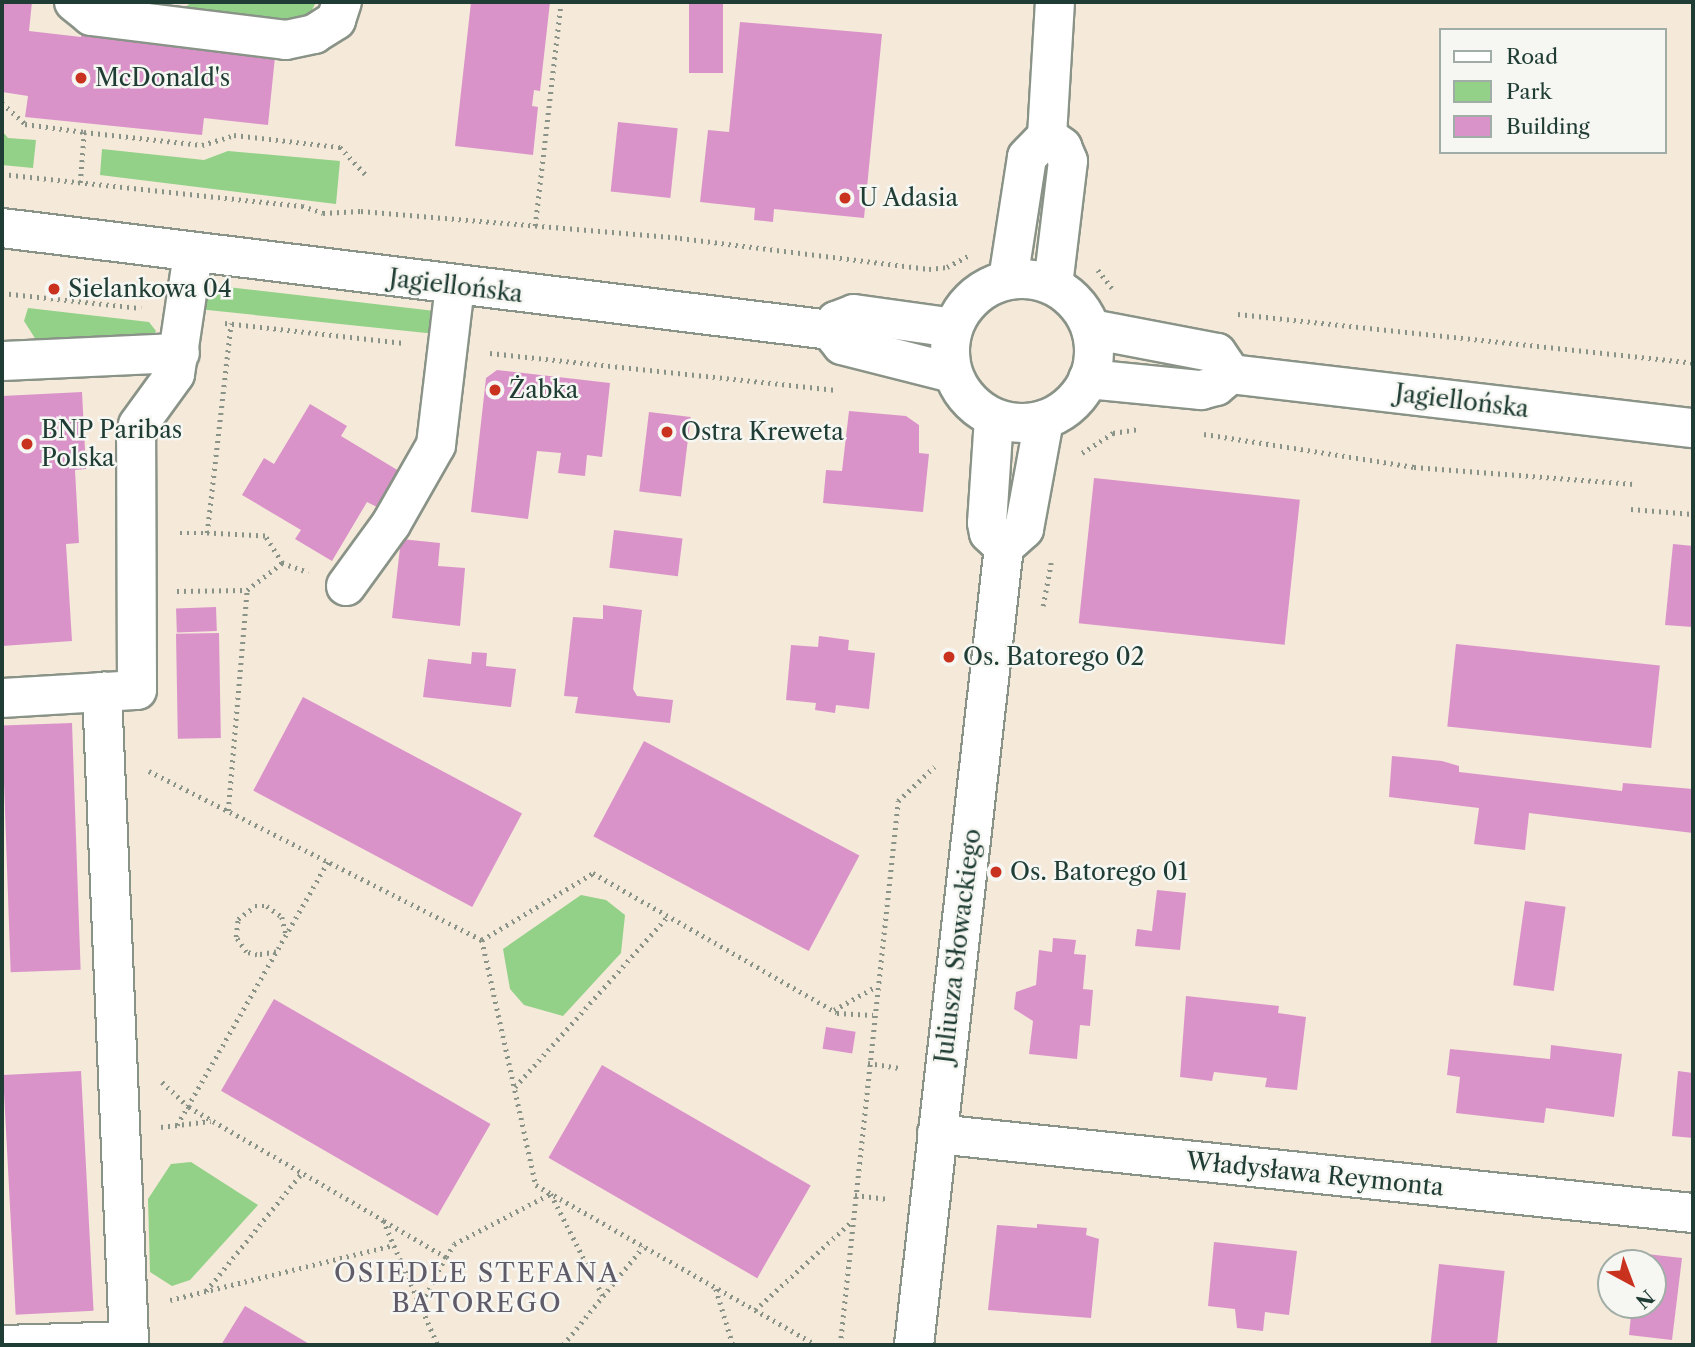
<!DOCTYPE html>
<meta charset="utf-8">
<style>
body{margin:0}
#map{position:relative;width:1695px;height:1347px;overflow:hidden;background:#f5e9da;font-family:"Libre Caslon Text",serif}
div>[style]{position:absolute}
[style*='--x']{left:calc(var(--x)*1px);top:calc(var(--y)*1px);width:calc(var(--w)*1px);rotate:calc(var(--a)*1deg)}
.green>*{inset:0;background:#92d187}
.building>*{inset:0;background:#da93c9;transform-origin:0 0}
.path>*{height:4.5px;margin-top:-2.25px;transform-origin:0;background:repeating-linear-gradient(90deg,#8a9387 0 2px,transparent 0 7px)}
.roads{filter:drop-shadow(2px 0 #8a9387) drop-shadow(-2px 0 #8a9387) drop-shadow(0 2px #8a9387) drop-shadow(0 -2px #8a9387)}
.minor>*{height:38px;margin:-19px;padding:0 19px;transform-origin:19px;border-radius:19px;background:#fff}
.minor>.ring{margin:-19px;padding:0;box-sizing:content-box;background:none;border:38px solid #fff;border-radius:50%}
.dots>*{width:19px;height:19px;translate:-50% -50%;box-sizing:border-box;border:4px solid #f6f6f2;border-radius:50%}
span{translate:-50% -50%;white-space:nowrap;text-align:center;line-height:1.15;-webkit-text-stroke:5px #f6f6f2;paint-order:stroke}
.poi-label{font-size:24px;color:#1f3d34}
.left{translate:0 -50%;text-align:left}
.street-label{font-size:24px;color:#1f3d34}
.neighbourhood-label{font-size:26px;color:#605b68;letter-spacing:2px}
.frame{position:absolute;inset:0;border:4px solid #1f3d34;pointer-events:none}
.legend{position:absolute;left:1439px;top:28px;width:228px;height:126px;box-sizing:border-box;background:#f6f6f2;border:2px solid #a0aca6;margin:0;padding:9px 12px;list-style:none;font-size:21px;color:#1f3d34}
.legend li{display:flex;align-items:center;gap:14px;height:35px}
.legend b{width:35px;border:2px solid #a0aca6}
.north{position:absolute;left:1597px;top:1249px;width:70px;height:70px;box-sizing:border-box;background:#f6f6f2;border:2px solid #a0aca6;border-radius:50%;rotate:139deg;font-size:19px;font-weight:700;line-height:28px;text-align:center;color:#1f3d34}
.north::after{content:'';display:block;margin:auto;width:24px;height:32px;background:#c8321e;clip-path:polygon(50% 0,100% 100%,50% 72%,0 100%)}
</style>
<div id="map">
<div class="green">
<i style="clip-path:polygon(192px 2px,316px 2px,311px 12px,292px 21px,183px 9px)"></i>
<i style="clip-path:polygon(2px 131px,8px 138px,36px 140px,33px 168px,2px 165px)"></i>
<i style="clip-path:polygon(102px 149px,204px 160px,228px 151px,340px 161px,336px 204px,100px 175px)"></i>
<i style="clip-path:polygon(227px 287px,435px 311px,436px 334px,198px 309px,204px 298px)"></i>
<i style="clip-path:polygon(28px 308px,149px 322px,156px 331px,154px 335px,38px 343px,24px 321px)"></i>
<i style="clip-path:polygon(581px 895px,606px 900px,625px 915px,621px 953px,563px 1016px,524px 1005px,510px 989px,503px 949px)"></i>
<i style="clip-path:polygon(191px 1162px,258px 1205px,190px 1280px,172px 1286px,150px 1272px,148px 1199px,171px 1164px)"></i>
</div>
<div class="building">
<i style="clip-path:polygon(2px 2px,32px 2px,29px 31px,81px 37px,82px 30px,108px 33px,108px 39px,170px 46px,170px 40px,197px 43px,196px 49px,275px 57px,268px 125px,204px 118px,202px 135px,25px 117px,28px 96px,2px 92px)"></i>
<i style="clip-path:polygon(471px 2px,550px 2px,540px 91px,534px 90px,532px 106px,538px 107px,533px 155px,455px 146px)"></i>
<i style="left:689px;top:2px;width:34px;height:71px"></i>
<i style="clip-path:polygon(740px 22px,882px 34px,864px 218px,774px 209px,773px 222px,754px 220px,755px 208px,700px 202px,708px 130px,729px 132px)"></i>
<i style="left:618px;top:122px;width:60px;height:70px;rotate:6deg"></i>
<i style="clip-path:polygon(497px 370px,610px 383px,602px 457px,587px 455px,585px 476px,558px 473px,561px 453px,537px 451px,528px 519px,471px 512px,486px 378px)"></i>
<i style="clip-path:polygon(82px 392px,86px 469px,75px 470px,79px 543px,66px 544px,72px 641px,2px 646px,2px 396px)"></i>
<i style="clip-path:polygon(310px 404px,347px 426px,341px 436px,399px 471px,377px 507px,367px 502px,332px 561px,295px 539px,301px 530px,242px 495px,264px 458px,274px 464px)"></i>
<i style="clip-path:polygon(849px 411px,906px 416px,919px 425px,919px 453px,929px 454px,923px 512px,823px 503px,826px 470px,842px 471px)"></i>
<i style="left:649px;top:412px;width:42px;height:80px;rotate:7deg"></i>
<i style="left:1094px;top:478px;width:207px;height:146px;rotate:6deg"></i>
<i style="left:614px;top:530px;width:69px;height:38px;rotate:7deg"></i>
<i style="clip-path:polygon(401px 539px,440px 543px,438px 566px,465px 568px,460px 626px,392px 618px)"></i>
<i style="clip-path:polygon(1673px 544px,1693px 546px,1693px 627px,1665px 625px)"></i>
<i style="clip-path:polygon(603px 605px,642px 610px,633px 689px,637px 696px,673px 700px,670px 723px,575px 713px,578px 697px,564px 696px,573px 617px,603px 619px)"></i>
<i style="left:216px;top:607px;width:24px;height:40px;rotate:88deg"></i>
<i style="left:219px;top:633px;width:105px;height:43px;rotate:89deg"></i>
<i style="clip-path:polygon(819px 636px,849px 640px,848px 650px,875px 653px,869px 709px,836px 705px,835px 713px,815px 710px,816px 703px,786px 700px,791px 645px,818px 647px)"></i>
<i style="left:1456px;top:644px;width:205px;height:83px;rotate:6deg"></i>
<i style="clip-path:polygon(472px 652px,487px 653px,486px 666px,516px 669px,511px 707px,423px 697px,428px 659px,471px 664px)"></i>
<i style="left:303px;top:697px;width:248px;height:106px;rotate:28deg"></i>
<i style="left:72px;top:723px;width:247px;height:70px;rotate:88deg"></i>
<i style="left:644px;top:741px;width:244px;height:108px;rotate:28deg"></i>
<i style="clip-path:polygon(1392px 756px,1442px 761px,1459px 766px,1459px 772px,1622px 791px,1623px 783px,1693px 789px,1693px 833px,1529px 813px,1525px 850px,1474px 844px,1479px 808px,1389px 797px)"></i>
<i style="clip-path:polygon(1157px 890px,1186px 893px,1180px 950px,1135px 946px,1137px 929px,1152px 931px)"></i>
<i style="left:1525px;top:901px;width:41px;height:85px;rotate:8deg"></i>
<i style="clip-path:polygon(1053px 938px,1076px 940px,1074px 954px,1086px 955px,1083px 989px,1093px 990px,1090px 1026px,1080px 1025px,1077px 1059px,1029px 1054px,1033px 1021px,1014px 1009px,1016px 992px,1036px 985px,1039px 950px,1052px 952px)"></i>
<i style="clip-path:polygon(1186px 996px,1279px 1006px,1278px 1013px,1306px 1017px,1297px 1090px,1265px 1087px,1267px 1078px,1214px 1072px,1212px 1081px,1180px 1077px)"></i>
<i style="left:274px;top:999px;width:250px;height:106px;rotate:30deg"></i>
<i style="left:826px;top:1027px;width:30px;height:22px;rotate:9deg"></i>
<i style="clip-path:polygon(1551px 1045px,1622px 1054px,1614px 1117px,1546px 1108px,1544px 1123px,1456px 1113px,1460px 1077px,1447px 1075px,1450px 1049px,1550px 1059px)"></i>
<i style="left:602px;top:1065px;width:241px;height:107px;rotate:30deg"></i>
<i style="left:81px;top:1071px;width:240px;height:78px;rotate:87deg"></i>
<i style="clip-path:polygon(1678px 1071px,1693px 1073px,1693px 1138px,1672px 1136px)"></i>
<i style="clip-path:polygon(1037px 1224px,1087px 1228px,1086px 1235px,1099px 1239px,1091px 1318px,988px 1310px,997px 1225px,1037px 1228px)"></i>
<i style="clip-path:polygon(1214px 1242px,1297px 1251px,1289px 1315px,1265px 1312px,1263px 1331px,1237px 1328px,1235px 1309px,1208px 1306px)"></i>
<i style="clip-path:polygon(1638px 1253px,1682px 1258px,1672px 1340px,1629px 1335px,1632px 1305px,1653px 1305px,1653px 1263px,1637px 1263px)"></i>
<i style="left:1439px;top:1264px;width:66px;height:81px;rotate:6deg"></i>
<i style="clip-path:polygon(245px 1306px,311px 1345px,221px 1345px)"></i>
</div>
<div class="path">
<i style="--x:2;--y:103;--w:31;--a:42"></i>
<i style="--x:25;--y:124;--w:60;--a:7.7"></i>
<i style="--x:84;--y:132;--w:119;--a:6.3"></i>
<i style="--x:202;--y:145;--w:34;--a:-17"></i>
<i style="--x:234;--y:135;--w:107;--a:6.5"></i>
<i style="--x:340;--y:147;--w:37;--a:47"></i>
<i style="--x:2;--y:174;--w:302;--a:6.1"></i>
<i style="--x:302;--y:206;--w:22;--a:18"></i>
<i style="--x:323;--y:213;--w:38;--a:-3"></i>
<i style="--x:361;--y:211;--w:320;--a:4.8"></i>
<i style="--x:680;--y:238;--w:251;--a:7.1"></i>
<i style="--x:929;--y:269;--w:18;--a:-6"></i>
<i style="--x:947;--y:267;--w:24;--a:-28"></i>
<i style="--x:80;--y:183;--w:51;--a:-85.5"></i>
<i style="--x:535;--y:226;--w:226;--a:-83.4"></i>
<i style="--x:1098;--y:270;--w:23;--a:52"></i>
<i style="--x:2;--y:293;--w:140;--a:6.2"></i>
<i style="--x:1238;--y:314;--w:458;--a:6.1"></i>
<i style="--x:225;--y:323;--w:180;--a:6.4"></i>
<i style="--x:490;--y:353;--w:348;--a:6.1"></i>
<i style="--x:1204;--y:434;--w:213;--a:8.9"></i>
<i style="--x:1414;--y:467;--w:221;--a:4.4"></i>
<i style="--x:1082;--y:453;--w:37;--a:-33"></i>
<i style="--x:1113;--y:433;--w:24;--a:-9"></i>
<i style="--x:1631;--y:509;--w:62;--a:4.6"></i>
<i style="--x:180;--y:533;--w:27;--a:0"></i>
<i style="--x:282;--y:563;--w:28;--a:19"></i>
<i style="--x:177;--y:591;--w:70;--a:-0.8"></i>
<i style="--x:1043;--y:606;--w:44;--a:-79.5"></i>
<i style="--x:149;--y:771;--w:373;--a:26.9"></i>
<i style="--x:482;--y:940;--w:251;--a:77.6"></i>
<i style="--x:536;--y:1185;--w:323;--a:29.7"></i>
<i style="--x:228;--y:811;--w:222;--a:-85.1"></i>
<i style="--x:247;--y:590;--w:44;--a:-37.6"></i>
<i style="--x:282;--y:563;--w:32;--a:-122"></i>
<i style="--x:265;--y:536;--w:58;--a:-177"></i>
<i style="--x:207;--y:533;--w:211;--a:-83.5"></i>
<i style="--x:482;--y:940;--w:130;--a:-31.1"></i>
<i style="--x:593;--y:873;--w:281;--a:29.8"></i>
<i style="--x:837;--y:1013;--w:36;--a:3"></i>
<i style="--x:276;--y:952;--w:19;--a:171"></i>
<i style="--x:257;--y:955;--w:11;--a:-165"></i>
<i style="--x:246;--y:952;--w:18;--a:-124"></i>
<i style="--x:236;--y:937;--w:18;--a:-84"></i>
<i style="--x:238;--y:919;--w:21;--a:-37"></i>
<i style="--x:255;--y:906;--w:12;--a:0"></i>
<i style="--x:267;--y:906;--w:19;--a:36"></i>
<i style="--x:282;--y:917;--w:17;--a:77"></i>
<i style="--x:834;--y:1010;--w:47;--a:-29.3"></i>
<i style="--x:868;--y:1063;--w:32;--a:9"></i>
<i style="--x:162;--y:1082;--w:37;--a:43"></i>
<i style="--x:189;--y:1107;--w:225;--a:30.2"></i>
<i style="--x:383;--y:1220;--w:137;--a:66.3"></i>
<i style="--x:515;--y:1087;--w:229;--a:-48.2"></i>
<i style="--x:177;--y:1125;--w:305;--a:-60.2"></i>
<i style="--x:161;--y:1127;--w:50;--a:-6.8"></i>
<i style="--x:551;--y:1194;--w:114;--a:63"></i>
<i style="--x:855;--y:1195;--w:33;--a:7"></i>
<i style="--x:384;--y:1221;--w:72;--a:30.1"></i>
<i style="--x:446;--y:1257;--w:55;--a:117"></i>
<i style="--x:446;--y:1257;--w:15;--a:-58"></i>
<i style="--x:454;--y:1244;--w:108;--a:-27.5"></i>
<i style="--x:716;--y:1289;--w:59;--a:73.1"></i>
<i style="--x:206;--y:1291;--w:152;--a:-50.9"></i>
<i style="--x:170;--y:1300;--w:231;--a:-13.8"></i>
<i style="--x:755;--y:1310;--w:132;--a:-42.5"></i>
<i style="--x:563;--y:1345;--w:127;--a:-50.8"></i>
<i style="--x:840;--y:1345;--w:547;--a:-83.91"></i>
<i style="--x:898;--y:801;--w:50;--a:-43.4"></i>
</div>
<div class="roads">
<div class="minor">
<i style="--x:74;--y:2;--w:22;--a:39"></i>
<i style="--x:91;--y:16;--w:196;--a:7"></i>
<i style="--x:286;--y:40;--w:29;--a:-12"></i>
<i style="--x:314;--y:34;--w:26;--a:-32"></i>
<i style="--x:336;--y:20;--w:19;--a:-72"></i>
<i style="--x:1047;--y:136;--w:19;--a:36"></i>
<i style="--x:1062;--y:147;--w:15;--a:67"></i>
<i style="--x:1068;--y:161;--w:125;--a:96.9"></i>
<i style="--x:1047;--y:136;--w:134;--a:-86.6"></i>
<i style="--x:2;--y:228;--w:834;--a:7.02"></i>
<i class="ring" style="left:950px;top:279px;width:106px;height:106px"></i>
<i style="--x:1008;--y:280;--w:124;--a:-81.2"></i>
<i style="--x:1027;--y:157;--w:29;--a:-46"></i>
<i style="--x:1091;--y:329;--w:128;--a:10.8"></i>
<i style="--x:1217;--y:353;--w:25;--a:56"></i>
<i style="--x:830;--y:330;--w:19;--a:51"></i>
<i style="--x:842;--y:345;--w:114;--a:14.2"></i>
<i style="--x:830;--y:330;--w:11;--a:-56"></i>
<i style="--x:836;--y:321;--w:19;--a:-21"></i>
<i style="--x:854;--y:314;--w:100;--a:8"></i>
<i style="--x:2;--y:361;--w:178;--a:-2.6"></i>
<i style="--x:1088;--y:379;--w:114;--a:5.6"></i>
<i style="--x:1201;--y:390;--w:16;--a:-15"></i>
<i style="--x:1216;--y:386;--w:19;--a:-39"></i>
<i style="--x:1231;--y:374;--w:465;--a:6.7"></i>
<i style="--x:994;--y:418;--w:105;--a:93.8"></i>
<i style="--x:987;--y:523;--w:10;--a:79"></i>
<i style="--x:989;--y:533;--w:21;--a:43"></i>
<i style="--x:1004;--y:547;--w:27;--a:-42"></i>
<i style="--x:1024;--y:529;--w:111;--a:-79.6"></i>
<i style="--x:346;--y:586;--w:77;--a:-54"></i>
<i style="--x:391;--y:524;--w:91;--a:-60.3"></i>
<i style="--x:436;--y:445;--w:160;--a:-83.2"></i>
<i style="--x:2;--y:698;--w:135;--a:-3.4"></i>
<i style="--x:137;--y:690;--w:252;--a:-90.2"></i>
<i style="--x:136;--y:438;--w:13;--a:-81"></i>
<i style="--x:138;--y:425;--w:63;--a:-54"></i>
<i style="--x:175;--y:374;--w:122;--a:-81.5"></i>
<i style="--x:937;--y:1134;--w:760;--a:5.97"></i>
<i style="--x:4;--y:1345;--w:125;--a:-1.8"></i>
<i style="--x:129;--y:1341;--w:650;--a:-92.38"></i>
<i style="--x:914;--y:1345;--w:803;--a:-83.57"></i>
</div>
</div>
<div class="dots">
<i style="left:81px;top:78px;background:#c8321e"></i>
<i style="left:845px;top:198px;background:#c8321e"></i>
<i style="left:54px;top:289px;background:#c8321e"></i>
<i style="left:495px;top:390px;background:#c8321e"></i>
<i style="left:667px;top:432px;background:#c8321e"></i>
<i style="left:27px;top:444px;background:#c8321e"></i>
<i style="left:949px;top:657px;background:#c8321e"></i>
<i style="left:996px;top:872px;background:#c8321e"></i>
</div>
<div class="poi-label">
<span class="left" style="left:95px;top:78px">McDonald's</span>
<span class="left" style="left:859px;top:198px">U Adasia</span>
<span class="left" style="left:68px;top:289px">Sielankowa 04</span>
<span class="left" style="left:509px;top:390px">Żabka</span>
<span class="left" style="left:41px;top:444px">BNP Paribas<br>Polska</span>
<span class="left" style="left:681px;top:432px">Ostra Kreweta</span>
<span class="left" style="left:963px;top:657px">Os. Batorego 02</span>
<span class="left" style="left:1010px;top:872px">Os. Batorego 01</span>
</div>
<div class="street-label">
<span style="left:456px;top:286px;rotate:7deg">Jagiellońska</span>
<span style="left:1462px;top:401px;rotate:7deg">Jagiellońska</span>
<span style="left:958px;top:946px;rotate:-83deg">Juliusza Słowackiego</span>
<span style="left:1315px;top:1174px;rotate:6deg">Władysława Reymonta</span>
</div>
<div class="neighbourhood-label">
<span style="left:477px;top:1289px">OSIEDLE STEFANA<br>BATOREGO</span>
</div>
<div class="frame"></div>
<ul class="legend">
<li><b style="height:9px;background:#fff"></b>Road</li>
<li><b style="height:19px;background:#92d187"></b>Park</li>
<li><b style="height:19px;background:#da93c9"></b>Building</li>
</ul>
<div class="north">N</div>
</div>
